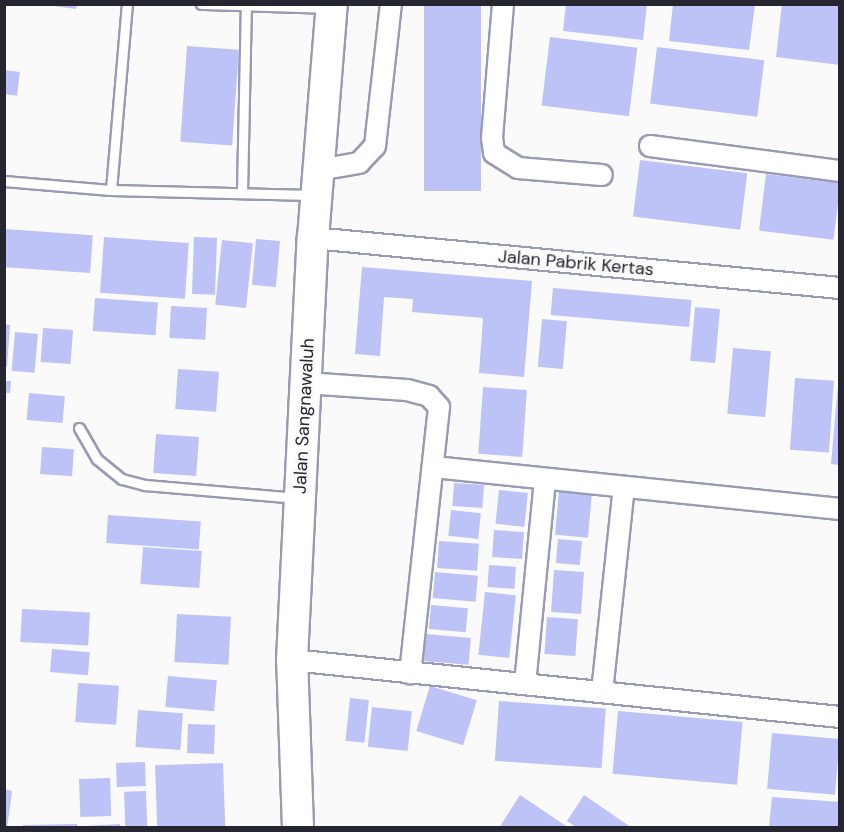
<!DOCTYPE html>
<style>
body{margin:0}
#map{position:relative;width:844px;height:832px;overflow:hidden;background:#fafafa;font-family:"DM Sans",sans-serif}
div>[style]{position:absolute}
[style*='--x']{left:calc(var(--x)*1px);top:calc(var(--y)*1px);width:calc(var(--w)*1px);rotate:calc(var(--a)*1deg)}
.building>*{inset:0;background:#bdc2f7;transform-origin:0 0}
.roads{filter:drop-shadow(2px 0 #989bb3) drop-shadow(-2px 0 #989bb3) drop-shadow(0 2px #989bb3) drop-shadow(0 -2px #989bb3)}
.lane>*{height:9px;margin:-4.5px;padding:0 4.5px;transform-origin:4.5px;border-radius:4.5px;background:#fff}
.street>*{height:20px;margin:-10px;padding:0 10px;transform-origin:10px;border-radius:10px;background:#fff}
.primary>*{height:30px;margin:-15px;padding:0 15px;transform-origin:15px;border-radius:15px;background:#fff}
span{translate:-50% -50%;white-space:nowrap;text-align:center;line-height:1.15;-webkit-text-stroke:6px #fafafa;paint-order:stroke}
.street-label{font-size:18px;color:#25262f}
.frame{position:absolute;inset:0;border:6px solid #25262f;pointer-events:none}
</style>
<div id="map">
<div class="building">
<i style="clip-path:polygon(39px 4px,77px 4px,76px 9px)"></i>
<i style="left:424px;top:4px;width:57px;height:187px"></i>
<i style="clip-path:polygon(566px 4px,647px 4px,643px 40px,563px 31px)"></i>
<i style="clip-path:polygon(673px 4px,755px 4px,749px 50px,669px 41px)"></i>
<i style="clip-path:polygon(782px 4px,840px 4px,840px 65px,776px 57px)"></i>
<i style="left:550px;top:37px;width:88px;height:69px;rotate:7deg"></i>
<i style="left:187px;top:46px;width:52px;height:96px;rotate:4deg"></i>
<i style="left:657px;top:47px;width:108px;height:57px;rotate:7deg"></i>
<i style="left:4px;top:70px;width:16px;height:24px;rotate:7deg"></i>
<i style="left:640px;top:160px;width:108px;height:57px;rotate:7deg"></i>
<i style="left:766px;top:174px;width:75px;height:57px;rotate:7deg"></i>
<i style="left:5px;top:229px;width:88px;height:38px;rotate:4deg"></i>
<i style="left:104px;top:237px;width:85px;height:56px;rotate:4deg"></i>
<i style="left:194px;top:237px;width:23px;height:57px;rotate:2deg"></i>
<i style="left:256px;top:239px;width:24px;height:46px;rotate:5deg"></i>
<i style="left:222px;top:240px;width:31px;height:65px;rotate:6deg"></i>
<i style="clip-path:polygon(362px 267px,532px 281px,524px 377px,479px 373px,483px 318px,412px 312px,413px 299px,384px 297px,380px 356px,355px 354px)"></i>
<i style="left:553px;top:288px;width:139px;height:27px;rotate:5deg"></i>
<i style="left:95px;top:298px;width:63px;height:33px;rotate:4deg"></i>
<i style="left:171px;top:306px;width:36px;height:32px;rotate:3deg"></i>
<i style="left:695px;top:307px;width:25px;height:54px;rotate:5deg"></i>
<i style="left:542px;top:319px;width:25px;height:48px;rotate:5deg"></i>
<i style="clip-path:polygon(4px 324px,10px 325px,7px 367px,4px 366px)"></i>
<i style="left:43px;top:328px;width:30px;height:34px;rotate:4deg"></i>
<i style="left:15px;top:332px;width:23px;height:39px;rotate:5deg"></i>
<i style="left:733px;top:348px;width:38px;height:66px;rotate:5deg"></i>
<i style="left:178px;top:369px;width:41px;height:40px;rotate:4deg"></i>
<i style="left:795px;top:378px;width:39px;height:72px;rotate:4deg"></i>
<i style="clip-path:polygon(5px 381px,11px 381px,10px 393px,5px 393px)"></i>
<i style="clip-path:polygon(838px 385px,840px 385px,840px 465px,831px 464px)"></i>
<i style="left:483px;top:387px;width:44px;height:67px;rotate:4deg"></i>
<i style="left:29px;top:393px;width:36px;height:27px;rotate:5deg"></i>
<i style="left:156px;top:434px;width:43px;height:39px;rotate:4deg"></i>
<i style="left:42px;top:447px;width:32px;height:27px;rotate:4deg"></i>
<i style="left:454px;top:483px;width:30px;height:23px;rotate:4deg"></i>
<i style="left:499px;top:490px;width:29px;height:34px;rotate:6deg"></i>
<i style="left:559px;top:490px;width:33px;height:45px;rotate:5deg"></i>
<i style="left:451px;top:510px;width:30px;height:26px;rotate:6deg"></i>
<i style="left:108px;top:515px;width:93px;height:28px;rotate:4deg"></i>
<i style="left:494px;top:530px;width:30px;height:27px;rotate:4deg"></i>
<i style="left:558px;top:539px;width:24px;height:24px;rotate:5deg"></i>
<i style="left:439px;top:541px;width:40px;height:27px;rotate:4deg"></i>
<i style="left:143px;top:547px;width:59px;height:37px;rotate:4deg"></i>
<i style="left:489px;top:565px;width:27px;height:22px;rotate:4deg"></i>
<i style="left:554px;top:570px;width:30px;height:42px;rotate:4deg"></i>
<i style="left:435px;top:572px;width:43px;height:26px;rotate:5deg"></i>
<i style="left:485px;top:592px;width:31px;height:63px;rotate:6deg"></i>
<i style="left:431px;top:605px;width:37px;height:24px;rotate:5deg"></i>
<i style="left:22px;top:609px;width:68px;height:33px;rotate:3deg"></i>
<i style="left:177px;top:614px;width:54px;height:48px;rotate:3deg"></i>
<i style="left:547px;top:617px;width:31px;height:37px;rotate:4deg"></i>
<i style="left:426px;top:634px;width:45px;height:27px;rotate:5deg"></i>
<i style="left:52px;top:649px;width:38px;height:23px;rotate:5deg"></i>
<i style="left:168px;top:676px;width:49px;height:31px;rotate:5deg"></i>
<i style="left:78px;top:683px;width:41px;height:39px;rotate:4deg"></i>
<i style="left:430px;top:686px;width:49px;height:47px;rotate:17deg"></i>
<i style="left:350px;top:698px;width:19px;height:43px;rotate:6deg"></i>
<i style="left:499px;top:701px;width:107px;height:60px;rotate:4deg"></i>
<i style="left:372px;top:707px;width:40px;height:40px;rotate:6deg"></i>
<i style="left:138px;top:710px;width:45px;height:37px;rotate:4deg"></i>
<i style="left:618px;top:711px;width:125px;height:63px;rotate:5deg"></i>
<i style="left:188px;top:724px;width:27px;height:29px;rotate:2deg"></i>
<i style="left:772px;top:733px;width:68px;height:56px;rotate:5deg"></i>
<i style="left:145px;top:762px;width:24px;height:29px;rotate:88deg"></i>
<i style="left:223px;top:763px;width:65px;height:68px;rotate:88deg"></i>
<i style="left:110px;top:778px;width:38px;height:31px;rotate:88deg"></i>
<i style="clip-path:polygon(4px 789px,12px 791px,7px 828px,4px 828px)"></i>
<i style="left:146px;top:791px;width:37px;height:22px;rotate:88deg"></i>
<i style="clip-path:polygon(520px 795px,569px 828px,499px 828px)"></i>
<i style="clip-path:polygon(584px 795px,632px 828px,577px 828px,567px 821px)"></i>
<i style="clip-path:polygon(772px 797px,840px 802px,840px 828px,769px 828px)"></i>
<i style="clip-path:polygon(77px 824px,77px 828px,23px 828px,23px 825px)"></i>
<i style="clip-path:polygon(120px 824px,120px 828px,83px 828px,83px 826px)"></i>
</div>
<div class="roads">
<div class="lane">
<i style="--x:201;--y:4;--w:126;--a:1.8"></i>
<i style="--x:4;--y:181;--w:107;--a:4.8"></i>
<i style="--x:111;--y:190;--w:200;--a:1.4"></i>
<i style="--x:111;--y:190;--w:187;--a:-85.1"></i>
<i style="--x:242;--y:192;--w:184;--a:-88.8"></i>
<i style="--x:79;--y:428;--w:36;--a:60"></i>
<i style="--x:97;--y:459;--w:32;--a:39"></i>
<i style="--x:122;--y:479;--w:24;--a:15"></i>
<i style="--x:145;--y:485;--w:153;--a:4.9"></i>
</div>
<div class="street">
<i style="--x:503;--y:4;--w:134;--a:94.7"></i>
<i style="--x:492;--y:138;--w:15;--a:82"></i>
<i style="--x:494;--y:153;--w:28;--a:32"></i>
<i style="--x:518;--y:168;--w:84;--a:4.8"></i>
<i style="--x:650;--y:146;--w:192;--a:7.5"></i>
<i style="--x:319;--y:170;--w:41;--a:-9.9"></i>
<i style="--x:359;--y:163;--w:23;--a:-47"></i>
<i style="--x:375;--y:146;--w:143;--a:-83.6"></i>
<i style="--x:313;--y:238;--w:529;--a:5.42"></i>
<i style="--x:305;--y:383;--w:102;--a:3.9"></i>
<i style="--x:407;--y:390;--w:23;--a:15"></i>
<i style="--x:429;--y:396;--w:15;--a:48"></i>
<i style="--x:439;--y:407;--w:268;--a:96.2"></i>
<i style="--x:434;--y:467;--w:408;--a:5.9"></i>
<i style="--x:292;--y:660;--w:551;--a:5.94"></i>
<i style="--x:525;--y:684;--w:206;--a:-84.4"></i>
<i style="--x:602;--y:692;--w:206;--a:-83.9"></i>
</div>
<div class="primary">
<i style="--x:298;--y:828;--w:168;--a:-92"></i>
<i style="--x:292;--y:660;--w:423;--a:-87.2"></i>
<i style="--x:313;--y:238;--w:235;--a:-85.4"></i>
</div>
</div>
<div class="street-label">
<span style="left:576px;top:263px;rotate:5deg">Jalan Pabrik Kertas</span>
<span style="left:304px;top:416px;rotate:-87deg">Jalan Sangnawaluh</span>
</div>
<div class="frame"></div>
</div>
